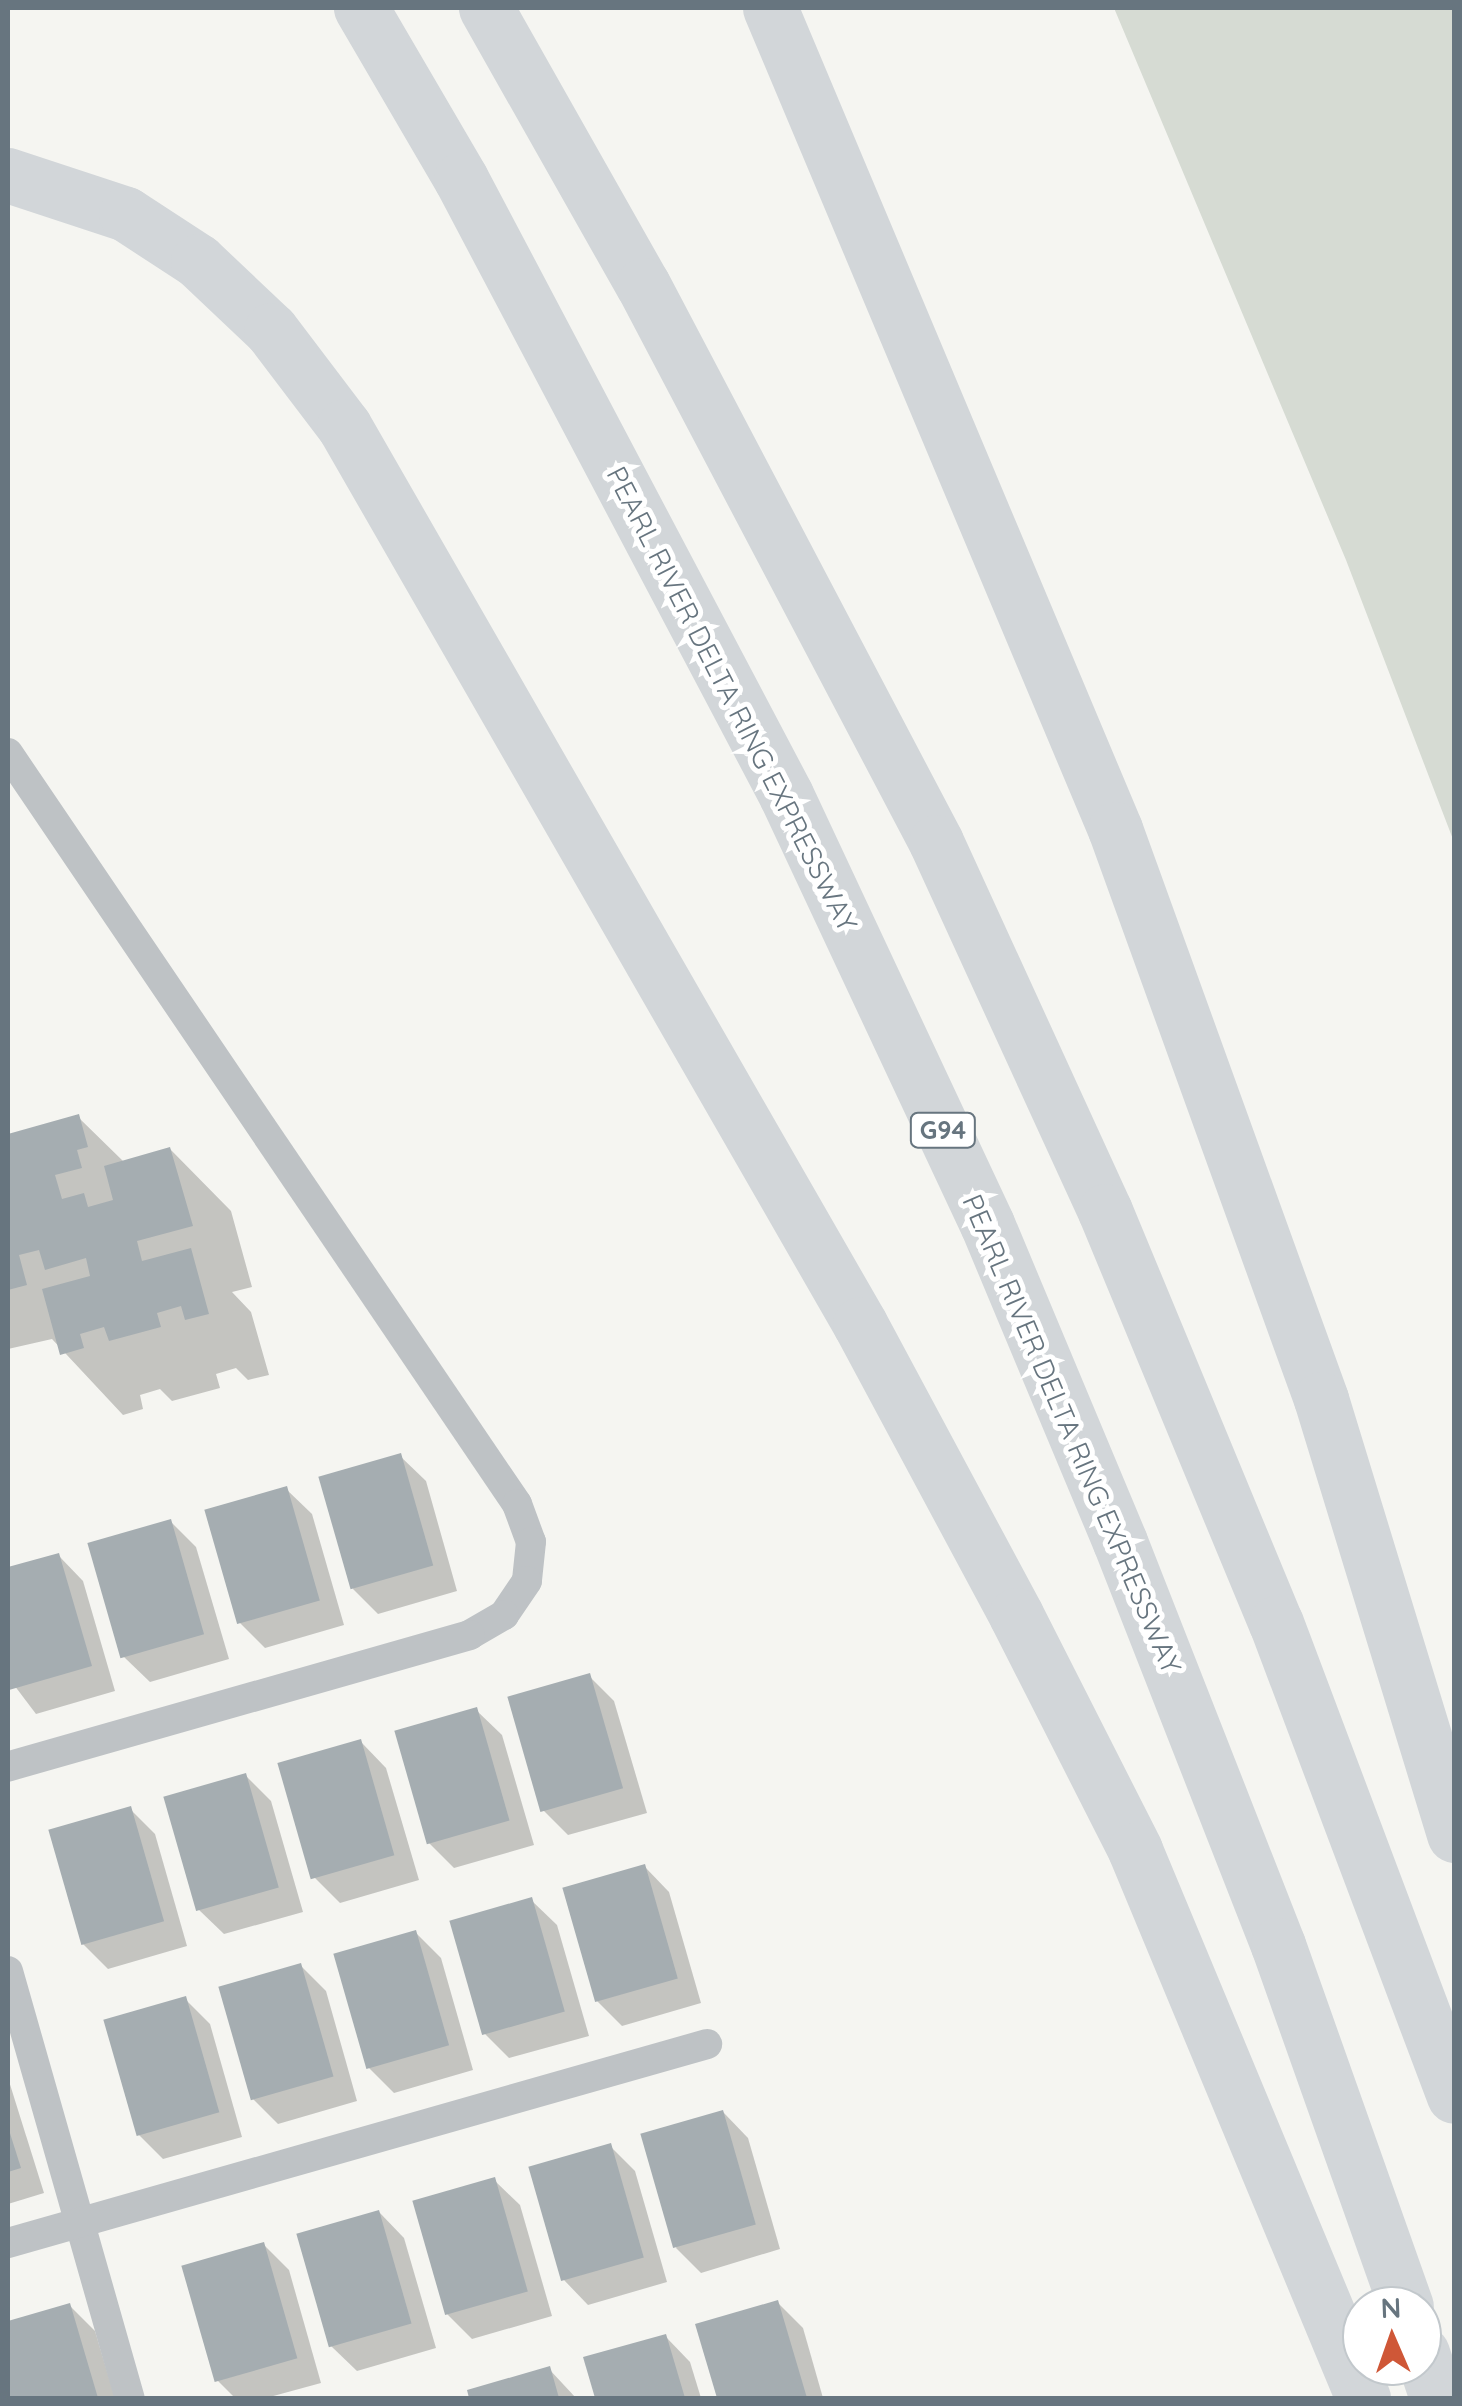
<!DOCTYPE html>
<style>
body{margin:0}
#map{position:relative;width:1462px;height:2406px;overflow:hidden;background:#f5f5f1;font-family:Quicksand,sans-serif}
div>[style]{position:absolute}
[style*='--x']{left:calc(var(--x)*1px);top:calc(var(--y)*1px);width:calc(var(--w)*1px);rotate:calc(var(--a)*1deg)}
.green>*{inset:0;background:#d6dbd3}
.shadow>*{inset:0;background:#0003}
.building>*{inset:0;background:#a5adb1;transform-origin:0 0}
.service>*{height:30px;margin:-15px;padding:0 15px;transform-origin:15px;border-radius:15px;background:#bec2c5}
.motorway>*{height:55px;margin:-27.5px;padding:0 27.5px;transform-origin:27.5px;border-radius:27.5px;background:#d2d6d9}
span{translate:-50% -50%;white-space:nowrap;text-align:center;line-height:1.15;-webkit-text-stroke:10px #fff;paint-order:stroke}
.shield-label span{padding:2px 8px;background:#fff;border:2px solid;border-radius:8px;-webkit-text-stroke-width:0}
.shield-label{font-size:25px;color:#67757f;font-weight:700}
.street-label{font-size:28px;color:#67757f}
.frame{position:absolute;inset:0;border:10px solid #67757f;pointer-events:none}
.north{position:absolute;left:1342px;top:2286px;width:100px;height:100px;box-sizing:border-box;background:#fff;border:2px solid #c2c8cc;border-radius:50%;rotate:358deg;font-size:28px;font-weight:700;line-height:40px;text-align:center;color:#67757f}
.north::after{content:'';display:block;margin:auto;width:35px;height:45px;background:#cf5737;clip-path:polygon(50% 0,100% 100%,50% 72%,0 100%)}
</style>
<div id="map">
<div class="green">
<i style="clip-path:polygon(1114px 8px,1454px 8px,1454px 842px,1346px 560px)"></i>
</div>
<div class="shadow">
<i style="clip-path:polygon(78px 1117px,124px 1162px,170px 1149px,231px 1211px,252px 1287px,232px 1292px,251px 1312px,269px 1375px,248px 1380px,236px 1368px,216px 1374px,220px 1388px,172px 1401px,160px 1389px,140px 1395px,143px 1409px,123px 1415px,52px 1339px,8px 1349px,8px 1137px)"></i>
<i style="clip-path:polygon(400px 1456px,426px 1481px,457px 1591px,378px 1614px,353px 1589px)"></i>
<i style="clip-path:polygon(286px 1489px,312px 1514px,344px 1625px,265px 1648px,239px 1622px)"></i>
<i style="clip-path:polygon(171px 1522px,196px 1547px,229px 1659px,150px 1682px,124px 1657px)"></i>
<i style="clip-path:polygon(58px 1555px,83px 1581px,115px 1691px,36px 1714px,8px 1677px,8px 1570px)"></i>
<i style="clip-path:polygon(589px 1676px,614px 1701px,647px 1813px,568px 1835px,543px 1810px)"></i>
<i style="clip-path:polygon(476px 1710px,502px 1735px,534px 1845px,454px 1868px,429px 1843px)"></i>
<i style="clip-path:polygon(361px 1742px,386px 1768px,419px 1880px,340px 1903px,314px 1877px)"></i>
<i style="clip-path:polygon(246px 1776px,271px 1801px,303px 1912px,224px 1934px,198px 1909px)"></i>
<i style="clip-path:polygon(130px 1809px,155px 1834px,187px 1946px,108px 1969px,83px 1944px)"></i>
<i style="clip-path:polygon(644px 1866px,669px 1892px,701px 2003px,622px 2026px,597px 2001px)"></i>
<i style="clip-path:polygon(531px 1900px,557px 1925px,589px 2036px,509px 2058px,484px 2033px)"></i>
<i style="clip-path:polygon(416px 1933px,441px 1958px,473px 2070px,394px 2093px,369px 2068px)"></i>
<i style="clip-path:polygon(301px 1966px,326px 1991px,357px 2101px,278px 2124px,253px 2099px)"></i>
<i style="clip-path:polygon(185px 1999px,210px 2024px,242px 2137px,163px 2159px,138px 2134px)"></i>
<i style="clip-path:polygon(8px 2078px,44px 2193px,8px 2204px)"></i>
<i style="clip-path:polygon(723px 2112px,748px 2138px,780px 2249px,701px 2273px,676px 2248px)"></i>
<i style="clip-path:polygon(610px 2146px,635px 2171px,667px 2282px,588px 2305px,563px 2279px)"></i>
<i style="clip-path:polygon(494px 2180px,520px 2205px,552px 2316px,472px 2339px,447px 2314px)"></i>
<i style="clip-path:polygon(379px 2212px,404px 2238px,436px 2348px,357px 2371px,331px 2346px)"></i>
<i style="clip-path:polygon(264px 2245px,289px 2270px,321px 2383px,266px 2398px,235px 2398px,217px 2380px)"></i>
<i style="clip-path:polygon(778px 2303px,803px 2328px,823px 2398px,719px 2398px,698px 2326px)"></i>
<i style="clip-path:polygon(70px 2306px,95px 2331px,115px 2398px,10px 2398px,8px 2324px)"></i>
<i style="clip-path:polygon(665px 2336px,690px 2362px,701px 2398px,597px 2398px,586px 2359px)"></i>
<i style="clip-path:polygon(549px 2369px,576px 2398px,472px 2398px,470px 2392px)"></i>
</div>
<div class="building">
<i style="clip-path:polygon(79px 1114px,88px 1147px,77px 1150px,82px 1168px,55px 1175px,62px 1199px,84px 1193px,88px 1207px,113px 1200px,104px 1166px,170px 1147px,193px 1226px,137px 1241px,142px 1261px,191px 1248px,209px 1314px,185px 1320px,181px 1306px,157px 1313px,161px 1327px,109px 1341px,104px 1327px,80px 1334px,84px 1348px,60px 1355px,42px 1289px,90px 1276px,86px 1258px,45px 1270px,39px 1250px,19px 1255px,27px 1285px,8px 1290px,8px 1134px)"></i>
<i style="left:401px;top:1453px;width:117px;height:86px;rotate:74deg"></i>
<i style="left:287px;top:1486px;width:119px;height:86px;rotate:74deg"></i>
<i style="left:171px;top:1519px;width:120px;height:87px;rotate:74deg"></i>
<i style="clip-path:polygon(59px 1553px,92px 1666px,9px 1690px,8px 1567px)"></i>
<i style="left:590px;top:1673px;width:120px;height:86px;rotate:74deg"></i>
<i style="left:477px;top:1707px;width:118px;height:86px;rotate:74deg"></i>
<i style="left:361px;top:1739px;width:121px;height:87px;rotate:74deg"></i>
<i style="left:246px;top:1773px;width:119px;height:86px;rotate:74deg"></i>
<i style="left:131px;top:1806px;width:120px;height:86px;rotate:74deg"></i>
<i style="left:645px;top:1864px;width:119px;height:86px;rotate:74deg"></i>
<i style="left:532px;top:1897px;width:119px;height:86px;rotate:74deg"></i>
<i style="left:416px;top:1930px;width:120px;height:86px;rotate:74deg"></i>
<i style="left:301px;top:1963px;width:118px;height:86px;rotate:74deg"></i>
<i style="left:186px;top:1996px;width:121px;height:86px;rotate:74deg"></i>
<i style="left:723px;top:2110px;width:119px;height:86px;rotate:74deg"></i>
<i style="clip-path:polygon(8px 2127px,21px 2168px,8px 2172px)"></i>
<i style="left:611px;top:2143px;width:119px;height:86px;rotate:74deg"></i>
<i style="left:495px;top:2177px;width:119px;height:86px;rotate:74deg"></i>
<i style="left:379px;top:2210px;width:118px;height:86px;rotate:74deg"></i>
<i style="left:264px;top:2242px;width:121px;height:86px;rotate:74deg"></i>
<i style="clip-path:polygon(778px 2300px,807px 2398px,717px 2398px,695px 2324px)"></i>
<i style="clip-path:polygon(70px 2303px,98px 2398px,8px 2398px,8px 2321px)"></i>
<i style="clip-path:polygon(666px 2334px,685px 2398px,595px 2398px,583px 2357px)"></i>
<i style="clip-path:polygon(550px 2366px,559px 2398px,469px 2398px,467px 2390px)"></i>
</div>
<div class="service">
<i style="--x:8;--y:753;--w:907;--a:55.87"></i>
<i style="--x:517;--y:1504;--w:40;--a:69.8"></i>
<i style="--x:531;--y:1542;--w:39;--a:96"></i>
<i style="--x:527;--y:1581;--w:41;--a:124.1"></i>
<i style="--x:504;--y:1615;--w:39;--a:150"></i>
<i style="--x:470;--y:1635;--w:480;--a:164.1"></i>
<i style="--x:8;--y:1971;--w:444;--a:74.1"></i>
<i style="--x:8;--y:2243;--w:727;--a:-15.89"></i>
</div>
<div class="motorway">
<i style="--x:361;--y:8;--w:198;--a:59.7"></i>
<i style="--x:461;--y:179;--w:696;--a:62.18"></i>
<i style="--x:786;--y:795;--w:474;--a:64.9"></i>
<i style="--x:987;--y:1224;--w:345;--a:67.3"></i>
<i style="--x:1120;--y:1542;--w:433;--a:68.6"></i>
<i style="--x:1278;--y:1945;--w:383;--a:70.5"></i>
<i style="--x:486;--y:8;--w:318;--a:60.5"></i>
<i style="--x:643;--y:285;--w:629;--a:62.25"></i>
<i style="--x:936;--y:842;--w:406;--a:65.4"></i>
<i style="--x:1105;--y:1211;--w:446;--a:67.5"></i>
<i style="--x:1276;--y:1623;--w:505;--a:69.38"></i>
<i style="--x:770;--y:8;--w:891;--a:67.21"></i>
<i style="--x:1115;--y:829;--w:606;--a:70.13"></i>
<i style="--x:1321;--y:1399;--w:456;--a:73"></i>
<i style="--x:8;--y:175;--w:124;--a:18.3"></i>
<i style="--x:126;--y:214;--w:86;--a:33.1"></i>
<i style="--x:198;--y:261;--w:100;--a:43.4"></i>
<i style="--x:271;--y:330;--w:121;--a:52.8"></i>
<i style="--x:344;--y:426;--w:1036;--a:60.12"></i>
<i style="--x:860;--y:1324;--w:330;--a:61.8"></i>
<i style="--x:1016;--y:1615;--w:263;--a:63.1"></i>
<i style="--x:1135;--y:1850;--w:594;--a:67.41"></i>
<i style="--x:1422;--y:2353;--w:47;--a:71.6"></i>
</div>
<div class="shield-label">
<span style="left:943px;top:1130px">G94</span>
</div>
<div class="street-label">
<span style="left:732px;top:699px;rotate:63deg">PEARL RIVER DELTA RING EXPRESSWAY</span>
<span style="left:1072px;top:1434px;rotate:67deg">PEARL RIVER DELTA RING EXPRESSWAY</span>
</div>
<div class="frame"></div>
<div class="north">N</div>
</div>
